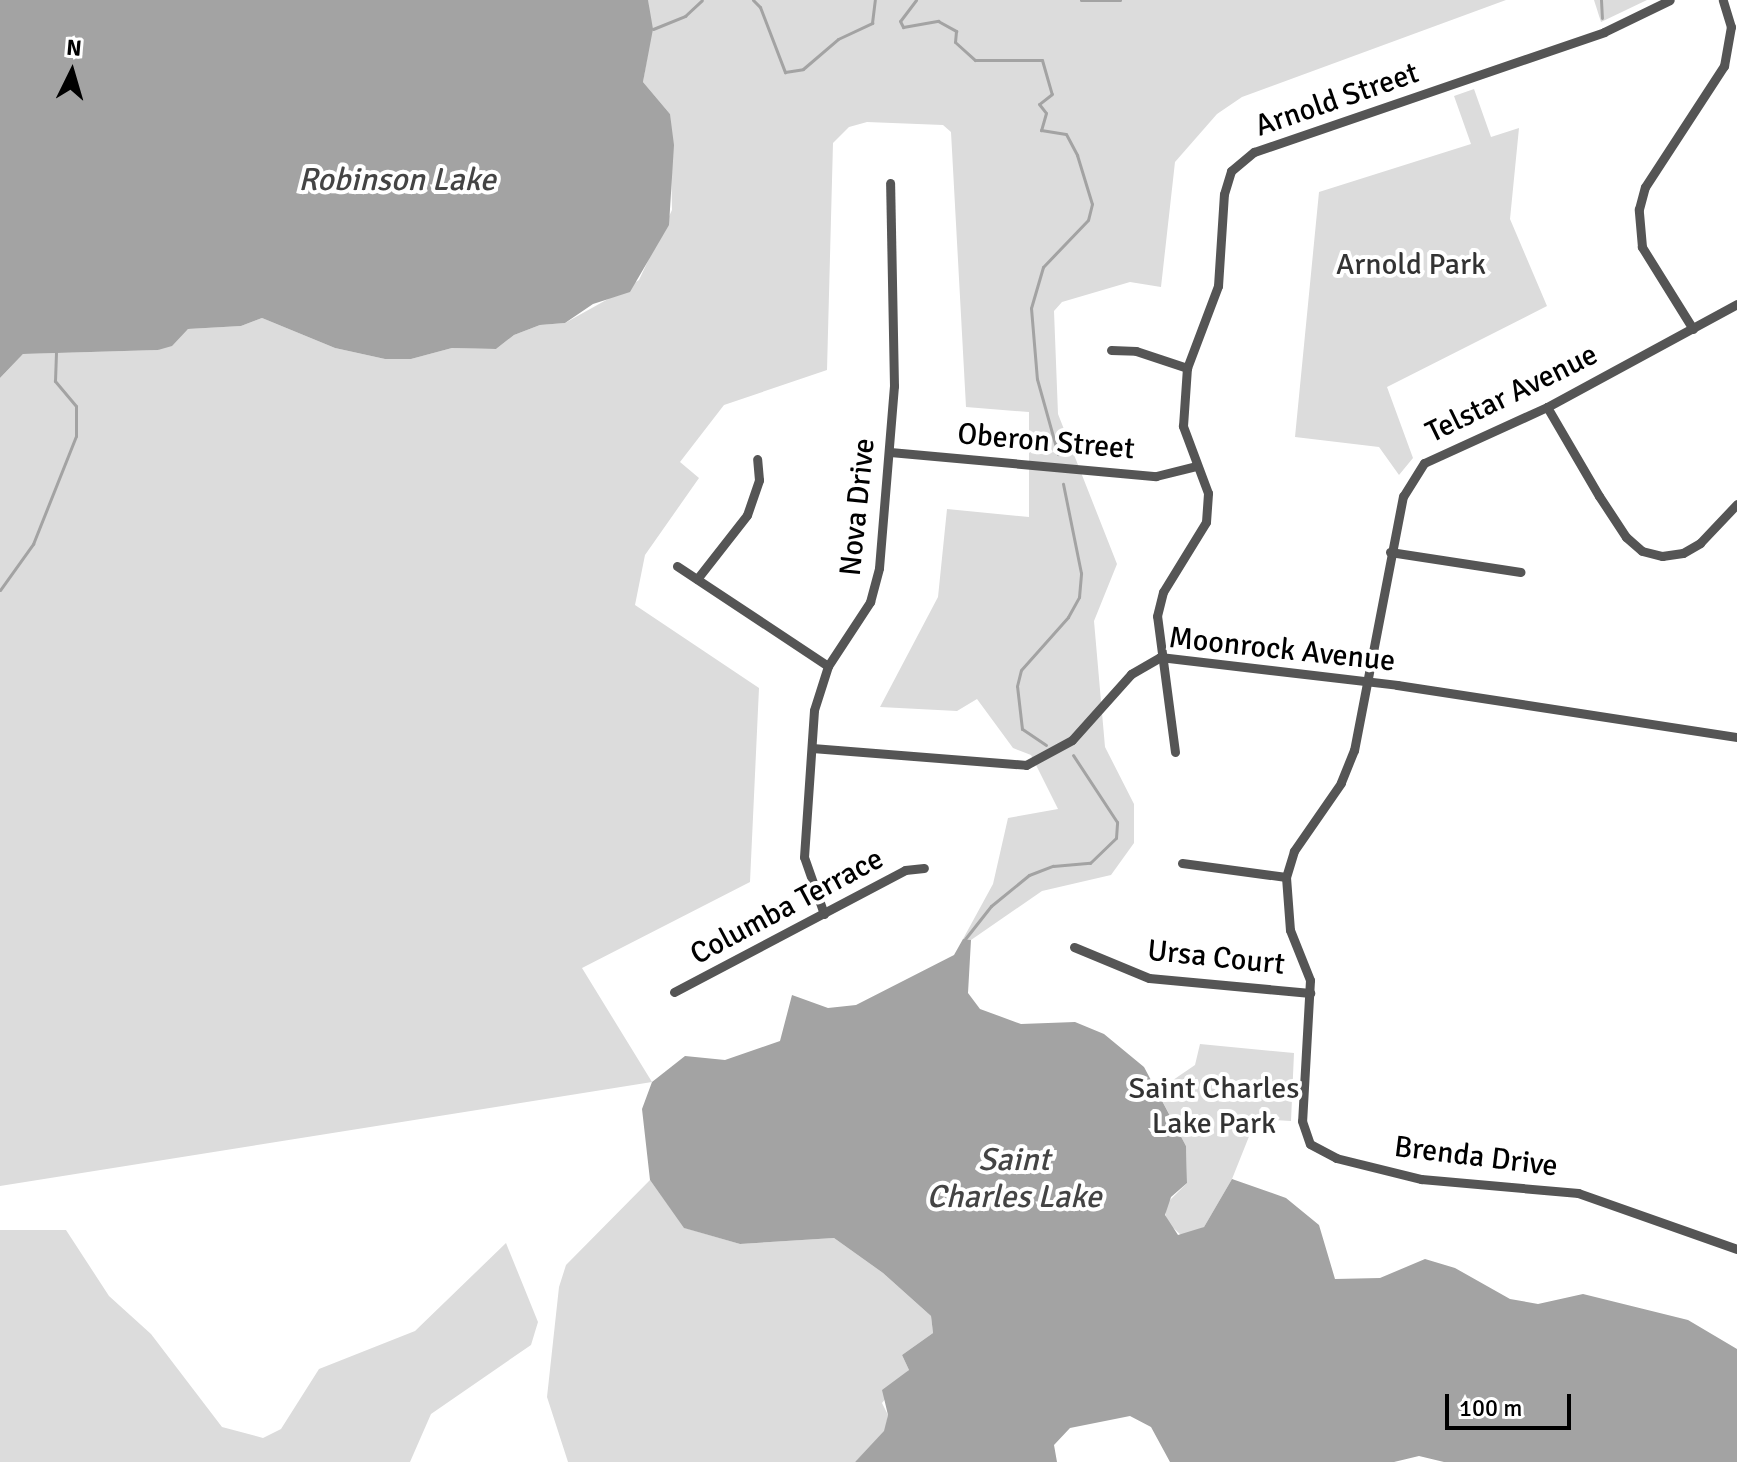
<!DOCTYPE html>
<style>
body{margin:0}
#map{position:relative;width:1737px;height:1462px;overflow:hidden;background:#fff;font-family:Signika,sans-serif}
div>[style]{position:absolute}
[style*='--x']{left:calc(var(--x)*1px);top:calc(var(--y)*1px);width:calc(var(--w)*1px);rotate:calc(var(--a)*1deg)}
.green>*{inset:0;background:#dcdcdc}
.water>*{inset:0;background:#a3a3a3}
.stream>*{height:3px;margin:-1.5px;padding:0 1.5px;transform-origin:1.5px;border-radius:1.5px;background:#a3a3a3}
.street>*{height:9px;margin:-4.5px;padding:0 4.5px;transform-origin:4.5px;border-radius:4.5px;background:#555}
span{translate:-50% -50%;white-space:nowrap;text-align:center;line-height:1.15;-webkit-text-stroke:8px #fff;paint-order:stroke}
.street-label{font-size:30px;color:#000}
.park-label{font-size:30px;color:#333}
.water-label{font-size:32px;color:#444;font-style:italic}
.north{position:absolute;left:32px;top:32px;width:80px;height:80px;-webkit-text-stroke:6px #fff;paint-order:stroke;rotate:5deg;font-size:22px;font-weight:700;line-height:32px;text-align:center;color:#000}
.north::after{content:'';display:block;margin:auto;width:28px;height:36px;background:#000;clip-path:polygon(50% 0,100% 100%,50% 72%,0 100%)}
.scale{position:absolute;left:1445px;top:1394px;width:126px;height:36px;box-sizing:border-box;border:4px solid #000;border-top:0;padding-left:10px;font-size:24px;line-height:28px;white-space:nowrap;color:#000;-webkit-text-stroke:6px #fff;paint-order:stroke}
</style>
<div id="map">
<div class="green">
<i style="clip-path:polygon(648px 0,1506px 0,1242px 97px,1217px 114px,1175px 162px,1161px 287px,1130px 282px,1062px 302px,1054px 311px,1058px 414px,1117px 564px,1094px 621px,1105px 747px,1134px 804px,1134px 843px,1111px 875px,1042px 891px,971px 940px,963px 939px,993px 884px,1008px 818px,1058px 809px,1031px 755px,1013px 748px,977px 699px,957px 711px,880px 707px,938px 597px,947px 509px,1029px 517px,1029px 412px,966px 407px,951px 132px,943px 125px,867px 122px,849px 127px,833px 143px,827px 370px,724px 405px,680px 462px,699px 478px,645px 555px,635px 605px,759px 688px,750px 882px,582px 968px,652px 1082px,0 1186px,0 378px,23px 354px,158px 350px,188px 329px,241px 326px,262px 318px,335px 348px,385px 359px,411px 359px,452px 348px,496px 349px,514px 335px,540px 325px,565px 323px,608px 299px,639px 280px,672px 210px,670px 114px,643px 82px,650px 40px)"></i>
<i style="clip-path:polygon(1594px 0,1647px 0,1601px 22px)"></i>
<i style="clip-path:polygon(1474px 89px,1491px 137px,1519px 128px,1510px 219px,1547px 306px,1387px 387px,1413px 458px,1399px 475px,1379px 447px,1295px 437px,1319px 192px,1471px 144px,1454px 96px)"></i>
<i style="clip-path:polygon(1200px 1044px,1294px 1053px,1291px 1121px,1256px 1119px,1232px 1179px,1204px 1227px,1183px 1237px,1165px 1220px,1167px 1203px,1187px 1183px,1186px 1146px,1157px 1091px,1195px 1065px)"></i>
<i style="clip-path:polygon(650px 1180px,685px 1228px,740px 1244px,834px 1238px,883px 1273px,931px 1316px,933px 1333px,902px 1355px,909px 1370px,882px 1403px,888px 1415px,885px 1431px,855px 1462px,568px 1462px,547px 1397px,559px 1287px,566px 1265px)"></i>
<i style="clip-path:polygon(0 1230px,66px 1230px,109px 1296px,151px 1334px,222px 1427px,263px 1438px,281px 1429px,319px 1369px,415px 1331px,506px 1243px,538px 1322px,531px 1345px,431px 1414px,410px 1462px,0 1462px)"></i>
</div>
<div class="water">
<i style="clip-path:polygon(0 0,648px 0,653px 29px,643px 82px,670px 114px,674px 145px,669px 225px,630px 292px,593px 304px,565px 323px,540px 325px,514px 335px,496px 349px,452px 348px,411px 359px,385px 359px,335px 348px,262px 318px,241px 326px,188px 329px,172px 346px,158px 350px,23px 354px,0 378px)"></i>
<i style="clip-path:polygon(963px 939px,971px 940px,968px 993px,980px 1009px,1021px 1024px,1075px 1022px,1104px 1034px,1144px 1067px,1186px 1146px,1187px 1183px,1171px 1197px,1165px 1215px,1178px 1235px,1204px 1227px,1232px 1179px,1286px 1198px,1319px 1225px,1335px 1279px,1380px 1278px,1425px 1259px,1455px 1268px,1510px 1299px,1538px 1304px,1583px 1294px,1688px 1320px,1737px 1349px,1737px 1462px,1444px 1462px,1419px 1456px,1394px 1462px,1170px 1462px,1151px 1427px,1130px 1416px,1070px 1428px,1054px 1445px,1057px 1462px,855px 1462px,884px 1431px,888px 1415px,882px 1390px,909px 1370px,902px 1355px,933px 1333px,931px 1316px,883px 1273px,834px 1238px,740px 1244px,684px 1228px,650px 1180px,642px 1109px,652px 1082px,685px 1056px,725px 1060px,780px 1041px,792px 995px,828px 1008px,856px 1005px,954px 955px)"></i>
</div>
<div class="stream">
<i style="--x:753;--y:0;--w:10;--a:45"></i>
<i style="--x:760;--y:7;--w:70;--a:69"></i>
<i style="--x:785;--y:72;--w:18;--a:-9"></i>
<i style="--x:803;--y:69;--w:46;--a:-40.6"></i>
<i style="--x:838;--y:39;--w:38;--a:-25"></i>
<i style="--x:872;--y:23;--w:23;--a:-83"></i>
<i style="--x:916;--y:0;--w:26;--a:127"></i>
<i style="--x:900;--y:21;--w:7;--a:63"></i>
<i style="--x:903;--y:27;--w:36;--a:-10"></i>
<i style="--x:938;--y:21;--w:21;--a:29"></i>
<i style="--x:956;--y:31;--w:11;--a:95"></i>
<i style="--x:955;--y:42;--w:27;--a:42"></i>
<i style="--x:975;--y:60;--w:67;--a:0"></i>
<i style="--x:1042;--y:60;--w:35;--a:74"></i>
<i style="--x:1052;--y:94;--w:16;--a:142"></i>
<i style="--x:1039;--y:104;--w:11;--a:52"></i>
<i style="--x:1046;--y:113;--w:18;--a:106"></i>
<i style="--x:1041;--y:130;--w:25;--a:9"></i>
<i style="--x:1066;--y:134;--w:24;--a:62"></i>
<i style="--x:1077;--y:155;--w:51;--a:73"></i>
<i style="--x:1092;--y:204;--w:16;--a:104"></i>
<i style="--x:1088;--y:220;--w:65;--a:133.8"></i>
<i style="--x:1043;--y:267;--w:43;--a:106.3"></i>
<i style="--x:1031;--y:308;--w:71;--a:85.2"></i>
<i style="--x:1037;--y:379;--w:78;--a:74.4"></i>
<i style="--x:1081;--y:0;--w:39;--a:0"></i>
<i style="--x:1601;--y:0;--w:18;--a:87"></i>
<i style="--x:653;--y:29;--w:35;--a:-22"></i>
<i style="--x:685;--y:16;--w:23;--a:-43"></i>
<i style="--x:0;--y:590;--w:57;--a:-54.3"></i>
<i style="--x:33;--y:544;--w:116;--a:-68.3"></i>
<i style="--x:76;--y:436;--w:30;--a:-90"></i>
<i style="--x:76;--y:406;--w:33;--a:-130"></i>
<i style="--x:55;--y:381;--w:29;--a:-88"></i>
<i style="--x:1046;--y:745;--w:29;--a:-146"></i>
<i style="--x:1022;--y:729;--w:43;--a:-96.6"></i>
<i style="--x:1017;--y:686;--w:16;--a:-76"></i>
<i style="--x:1021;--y:670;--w:71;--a:-48.4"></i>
<i style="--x:1068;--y:617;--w:23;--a:-61"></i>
<i style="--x:1079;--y:597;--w:24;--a:-85"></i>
<i style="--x:1081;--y:573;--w:91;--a:-101.4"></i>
<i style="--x:965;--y:939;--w:42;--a:-51.8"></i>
<i style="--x:991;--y:906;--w:49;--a:-39.2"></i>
<i style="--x:1029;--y:875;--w:26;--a:-21"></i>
<i style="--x:1053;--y:866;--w:37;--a:-5"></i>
<i style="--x:1090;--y:863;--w:36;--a:-44"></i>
<i style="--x:1116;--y:838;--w:16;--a:-86"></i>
<i style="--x:1117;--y:822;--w:80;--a:-123.3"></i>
</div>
<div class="street">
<i style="--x:1737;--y:304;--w:216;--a:151.5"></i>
<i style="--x:1547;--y:407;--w:135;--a:155.5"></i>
<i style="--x:1424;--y:463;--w:39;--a:122"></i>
<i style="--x:1403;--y:496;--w:259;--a:100.9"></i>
<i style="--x:1354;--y:750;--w:35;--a:112"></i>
<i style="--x:1341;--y:783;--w:83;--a:124.7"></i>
<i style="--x:1294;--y:851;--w:27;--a:107"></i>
<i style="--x:1286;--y:877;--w:53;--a:85.7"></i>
<i style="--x:1290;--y:930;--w:54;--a:68.2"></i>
<i style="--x:1310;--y:980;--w:141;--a:93.2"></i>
<i style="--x:1302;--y:1121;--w:24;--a:71"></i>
<i style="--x:1310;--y:1144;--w:30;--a:28"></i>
<i style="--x:1336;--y:1158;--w:88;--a:13.9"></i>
<i style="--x:1421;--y:1179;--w:158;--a:5.1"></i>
<i style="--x:1578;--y:1193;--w:169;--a:19.4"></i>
<i style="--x:1693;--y:329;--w:97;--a:-121.9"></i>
<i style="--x:1642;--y:247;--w:38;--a:-95"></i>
<i style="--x:1639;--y:209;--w:23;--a:-75"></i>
<i style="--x:1645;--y:187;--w:145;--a:-56.9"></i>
<i style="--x:1724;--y:66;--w:40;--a:-80"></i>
<i style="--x:1731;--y:27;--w:28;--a:-107"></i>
<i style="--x:1111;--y:350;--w:25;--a:2"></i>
<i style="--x:1136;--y:351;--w:54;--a:18.4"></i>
<i style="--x:1547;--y:407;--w:103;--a:59.7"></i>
<i style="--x:1599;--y:496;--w:49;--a:56.6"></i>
<i style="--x:1626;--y:537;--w:21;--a:41"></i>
<i style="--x:1642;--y:551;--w:21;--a:14"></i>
<i style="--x:1662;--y:556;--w:21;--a:-8"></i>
<i style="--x:1683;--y:553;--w:20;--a:-30"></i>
<i style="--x:1700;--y:543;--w:54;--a:-46.5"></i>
<i style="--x:890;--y:452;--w:267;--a:5.2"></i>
<i style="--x:1156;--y:476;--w:41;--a:-14"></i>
<i style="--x:1390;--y:552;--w:132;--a:8.7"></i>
<i style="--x:677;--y:566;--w:181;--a:33.5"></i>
<i style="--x:697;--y:579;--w:81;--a:-52"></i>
<i style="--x:747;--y:515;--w:37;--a:-71"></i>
<i style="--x:759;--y:480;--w:21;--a:-95"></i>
<i style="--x:812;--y:748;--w:215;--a:4.5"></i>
<i style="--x:1026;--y:765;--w:52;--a:-28.5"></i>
<i style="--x:1072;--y:740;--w:89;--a:-48.2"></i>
<i style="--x:1131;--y:674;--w:34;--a:-30"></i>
<i style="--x:1160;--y:657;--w:239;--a:6.7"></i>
<i style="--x:1397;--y:685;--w:344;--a:8.7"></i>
<i style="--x:1175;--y:752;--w:137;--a:-97.5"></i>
<i style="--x:1157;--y:616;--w:25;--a:-76"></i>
<i style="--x:1163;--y:592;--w:82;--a:-58.4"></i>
<i style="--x:1206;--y:522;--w:29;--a:-86"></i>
<i style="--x:1208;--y:493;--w:72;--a:-110.5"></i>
<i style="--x:1183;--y:426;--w:58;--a:-86.1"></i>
<i style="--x:1187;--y:368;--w:88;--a:-69.3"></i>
<i style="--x:1218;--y:286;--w:92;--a:-86.3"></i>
<i style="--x:1224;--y:194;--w:24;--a:-73"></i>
<i style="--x:1231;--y:171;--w:30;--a:-40"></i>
<i style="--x:1254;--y:152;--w:370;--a:-18.9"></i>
<i style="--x:1604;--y:32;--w:73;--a:-25.9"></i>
<i style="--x:1182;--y:863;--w:105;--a:7.7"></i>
<i style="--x:824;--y:914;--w:60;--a:-109.3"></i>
<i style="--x:804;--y:857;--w:147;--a:-86.1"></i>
<i style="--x:814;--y:710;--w:46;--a:-72.3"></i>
<i style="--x:828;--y:666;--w:77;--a:-56.7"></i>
<i style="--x:870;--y:602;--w:35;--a:-75"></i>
<i style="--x:879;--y:568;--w:183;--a:-85.3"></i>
<i style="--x:894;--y:386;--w:203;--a:-91.1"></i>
<i style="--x:1074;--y:947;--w:81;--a:22.5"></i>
<i style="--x:1149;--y:978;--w:162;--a:5.3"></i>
<i style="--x:674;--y:992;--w:261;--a:-27.8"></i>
<i style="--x:905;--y:870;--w:19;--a:-6"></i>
</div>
<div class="street-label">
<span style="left:1337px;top:100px;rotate:-19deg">Arnold Street</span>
<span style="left:1512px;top:394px;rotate:-26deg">Telstar Avenue</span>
<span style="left:1046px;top:442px;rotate:5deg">Oberon Street</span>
<span style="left:858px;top:507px;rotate:-84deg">Nova Drive</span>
<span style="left:1282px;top:650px;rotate:6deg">Moonrock Avenue</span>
<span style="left:787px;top:907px;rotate:-28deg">Columba Terrace</span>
<span style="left:1216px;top:958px;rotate:6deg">Ursa Court</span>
<span style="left:1476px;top:1157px;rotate:7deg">Brenda Drive</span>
</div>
<div class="park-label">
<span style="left:1411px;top:265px">Arnold Park</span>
<span style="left:1214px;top:1106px">Saint Charles<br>Lake Park</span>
</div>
<div class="water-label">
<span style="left:397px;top:180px">Robinson Lake</span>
<span style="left:1014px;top:1179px">Saint<br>Charles Lake</span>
</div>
<div class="north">N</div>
<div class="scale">100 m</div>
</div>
